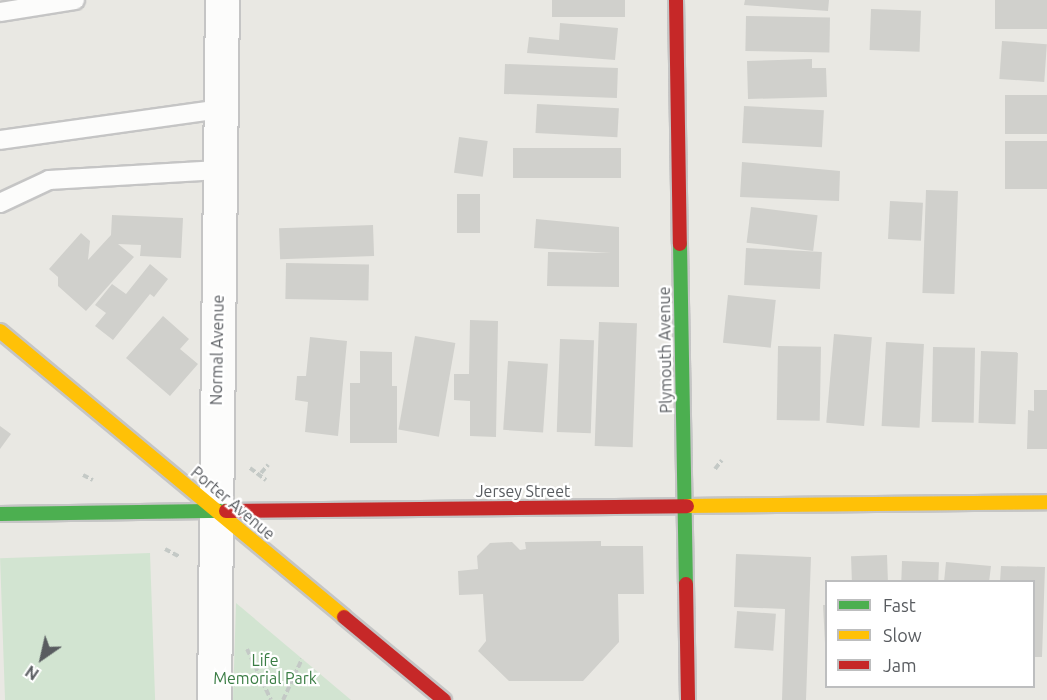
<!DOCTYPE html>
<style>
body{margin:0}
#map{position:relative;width:1047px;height:700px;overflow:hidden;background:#e9e8e3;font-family:Ubuntu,sans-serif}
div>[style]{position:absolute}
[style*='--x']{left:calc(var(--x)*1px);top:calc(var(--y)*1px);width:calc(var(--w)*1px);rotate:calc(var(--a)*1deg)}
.green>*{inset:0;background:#d2e4d1;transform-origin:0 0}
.building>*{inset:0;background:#d0d0cc;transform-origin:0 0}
.path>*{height:4px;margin-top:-2px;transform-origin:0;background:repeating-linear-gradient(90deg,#c4c9c6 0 6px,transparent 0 9px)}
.roads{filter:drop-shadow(2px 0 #c5c5c5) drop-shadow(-2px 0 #c5c5c5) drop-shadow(0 2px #c5c5c5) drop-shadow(0 -2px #c5c5c5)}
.lane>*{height:18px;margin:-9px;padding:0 9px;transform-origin:9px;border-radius:9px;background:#fcfcfb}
.street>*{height:33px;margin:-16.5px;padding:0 16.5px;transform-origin:16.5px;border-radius:16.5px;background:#fcfcfb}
.fast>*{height:14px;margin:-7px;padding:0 7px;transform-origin:7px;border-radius:7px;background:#4caf50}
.slow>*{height:14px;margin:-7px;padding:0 7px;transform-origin:7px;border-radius:7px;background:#ffc107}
.jam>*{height:14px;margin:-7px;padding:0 7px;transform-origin:7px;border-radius:7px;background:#c62828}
span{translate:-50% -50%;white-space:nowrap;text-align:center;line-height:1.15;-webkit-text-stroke:4.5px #fff;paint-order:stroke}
.street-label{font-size:16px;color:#595c60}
.park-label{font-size:16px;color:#3b7d45}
.legend{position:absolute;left:825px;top:580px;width:210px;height:108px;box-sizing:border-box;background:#fff;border:2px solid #bdbebf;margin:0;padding:8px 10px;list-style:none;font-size:18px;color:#595c60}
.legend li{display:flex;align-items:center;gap:12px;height:30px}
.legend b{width:30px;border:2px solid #bdbebf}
.north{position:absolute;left:12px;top:628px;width:60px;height:60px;-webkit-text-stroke:4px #fff;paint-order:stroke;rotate:214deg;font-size:16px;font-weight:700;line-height:24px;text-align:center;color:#595c60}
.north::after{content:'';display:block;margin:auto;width:21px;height:27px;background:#595c60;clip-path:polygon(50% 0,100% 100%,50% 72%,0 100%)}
</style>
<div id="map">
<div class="green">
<i style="left:150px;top:553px;width:147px;height:150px;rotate:88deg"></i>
<i style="clip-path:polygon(236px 603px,351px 700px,233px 700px)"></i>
</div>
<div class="building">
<i style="left:552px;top:0;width:73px;height:17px"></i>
<i style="clip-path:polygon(745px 0,829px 0,828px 11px,744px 5px)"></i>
<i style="left:995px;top:0;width:52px;height:29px"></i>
<i style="left:871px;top:9px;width:50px;height:41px;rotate:2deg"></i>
<i style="left:746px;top:16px;width:84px;height:35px;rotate:1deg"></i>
<i style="clip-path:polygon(560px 23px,618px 28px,615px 60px,527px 53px,529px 37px,559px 40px)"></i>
<i style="left:1002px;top:41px;width:45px;height:38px;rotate:4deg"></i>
<i style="clip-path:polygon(812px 59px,812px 68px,826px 68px,827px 97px,748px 99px,747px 61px)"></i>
<i style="left:505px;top:64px;width:113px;height:30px;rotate:2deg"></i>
<i style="left:1005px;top:95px;width:42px;height:39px"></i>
<i style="left:537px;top:104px;width:82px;height:29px;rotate:3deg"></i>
<i style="left:744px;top:106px;width:80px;height:37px;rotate:3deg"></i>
<i style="left:459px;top:137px;width:29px;height:36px;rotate:8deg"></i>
<i style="left:1005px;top:141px;width:42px;height:48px"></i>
<i style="left:513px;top:148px;width:108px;height:30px"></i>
<i style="clip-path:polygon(742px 162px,840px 171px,839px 201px,740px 197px)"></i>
<i style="left:926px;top:190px;width:32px;height:103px;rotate:2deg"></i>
<i style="left:457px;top:194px;width:23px;height:39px"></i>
<i style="left:890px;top:201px;width:33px;height:38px;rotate:3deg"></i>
<i style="left:751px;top:207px;width:67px;height:36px;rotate:7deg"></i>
<i style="clip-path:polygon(112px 215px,183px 218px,181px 258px,140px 256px,141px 245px,118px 244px,134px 257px,86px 311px,58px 286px,58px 277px,49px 269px,81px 233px,90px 241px,88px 260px,111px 235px)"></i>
<i style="clip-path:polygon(536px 219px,619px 227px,619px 287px,547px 286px,548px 252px,611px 253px,534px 248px)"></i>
<i style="left:373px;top:225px;width:31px;height:94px;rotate:88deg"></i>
<i style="left:746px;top:248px;width:76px;height:37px;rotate:3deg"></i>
<i style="left:286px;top:263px;width:83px;height:36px;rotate:1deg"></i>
<i style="clip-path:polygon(150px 264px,168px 279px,154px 297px,150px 294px,113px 340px,95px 326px,106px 313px,95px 305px,112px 284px,126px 294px)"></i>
<i style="left:728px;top:295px;width:48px;height:48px;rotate:6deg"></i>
<i style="clip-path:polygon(163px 316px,189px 339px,180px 349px,198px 364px,170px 396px,126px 358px)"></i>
<i style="clip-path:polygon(470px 320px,498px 321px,496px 437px,470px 436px,470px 401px,454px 400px,454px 374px,469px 374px)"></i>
<i style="left:599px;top:322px;width:38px;height:124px;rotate:2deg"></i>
<i style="left:834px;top:334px;width:38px;height:89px;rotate:5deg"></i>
<i style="left:415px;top:336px;width:41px;height:95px;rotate:10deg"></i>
<i style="clip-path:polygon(310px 337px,347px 341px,338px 436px,305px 432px,308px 402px,295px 400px,297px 376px,306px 376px)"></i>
<i style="left:560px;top:339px;width:34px;height:93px;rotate:2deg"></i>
<i style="left:886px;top:342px;width:38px;height:84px;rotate:3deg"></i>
<i style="left:778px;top:346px;width:43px;height:74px;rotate:1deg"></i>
<i style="left:933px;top:347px;width:42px;height:75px;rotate:1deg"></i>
<i style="clip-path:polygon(360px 351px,392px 352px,392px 386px,397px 386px,397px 443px,350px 443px,350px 383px,360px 383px)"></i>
<i style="left:981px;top:351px;width:37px;height:72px;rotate:2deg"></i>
<i style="left:508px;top:361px;width:40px;height:69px;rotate:4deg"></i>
<i style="clip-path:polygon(1034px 390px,1047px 390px,1047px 449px,1027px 449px,1028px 410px,1034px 411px)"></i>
<i style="clip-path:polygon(0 426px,11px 434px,0 449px)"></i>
<i style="clip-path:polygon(601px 541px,601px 546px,643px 546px,644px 594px,618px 594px,619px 642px,583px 681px,509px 681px,478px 651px,486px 641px,483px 594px,459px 595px,458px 571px,478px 569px,477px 556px,490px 543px,512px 542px,520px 550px,526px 549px,525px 542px)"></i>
<i style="clip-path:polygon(736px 554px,811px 557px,806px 700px,782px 700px,785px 609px,734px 607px)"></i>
<i style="left:887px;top:555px;width:27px;height:36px;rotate:88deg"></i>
<i style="left:902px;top:561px;width:37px;height:21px;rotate:2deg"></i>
<i style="clip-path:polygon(946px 562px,991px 566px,989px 582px,944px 582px)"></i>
<i style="clip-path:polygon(1001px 566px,1045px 567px,1042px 657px,1034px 657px,1034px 582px,1000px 582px)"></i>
<i style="clip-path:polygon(823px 605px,826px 605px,826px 643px,825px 643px)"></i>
<i style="left:737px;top:611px;width:39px;height:37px;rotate:4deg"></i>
</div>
<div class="path">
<i style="--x:250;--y:468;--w:20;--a:37"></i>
<i style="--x:715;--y:469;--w:11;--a:-52"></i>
<i style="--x:261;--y:473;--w:11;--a:-49"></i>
<i style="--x:83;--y:475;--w:11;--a:27"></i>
<i style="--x:165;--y:549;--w:17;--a:28"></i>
<i style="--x:247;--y:649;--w:56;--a:64.8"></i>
<i style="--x:283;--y:700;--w:45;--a:-65.1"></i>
</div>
<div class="roads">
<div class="lane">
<i style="--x:0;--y:12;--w:76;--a:-9.1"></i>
<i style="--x:0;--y:140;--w:222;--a:-8"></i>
<i style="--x:0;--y:203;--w:54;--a:-25.1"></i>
<i style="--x:49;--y:180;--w:170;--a:-3.4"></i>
</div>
<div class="street">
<i style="--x:214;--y:700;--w:700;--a:-89.35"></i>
</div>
<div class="fast">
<i style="--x:680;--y:244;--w:340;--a:89"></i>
<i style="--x:0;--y:514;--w:226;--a:-0.8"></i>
</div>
<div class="slow">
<i style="--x:0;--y:331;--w:447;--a:39.7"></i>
<i style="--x:687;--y:506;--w:360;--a:-0.6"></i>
</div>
<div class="jam">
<i style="--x:676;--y:0;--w:244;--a:89.1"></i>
<i style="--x:226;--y:511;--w:461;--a:-0.6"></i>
<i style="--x:686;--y:584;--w:116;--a:89"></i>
<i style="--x:344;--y:617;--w:130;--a:39.7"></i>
</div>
</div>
<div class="street-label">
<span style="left:217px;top:350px;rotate:-89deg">Normal Avenue</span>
<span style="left:665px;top:350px;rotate:-91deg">Plymouth Avenue</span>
<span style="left:523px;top:491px">Jersey Street</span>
<span style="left:233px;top:503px;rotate:40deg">Porter Avenue</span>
</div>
<div class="park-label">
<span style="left:265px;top:669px">Life<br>Memorial Park</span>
</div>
<ul class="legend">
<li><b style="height:8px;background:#4caf50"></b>Fast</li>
<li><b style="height:8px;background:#ffc107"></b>Slow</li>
<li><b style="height:8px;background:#c62828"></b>Jam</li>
</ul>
<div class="north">N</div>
</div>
